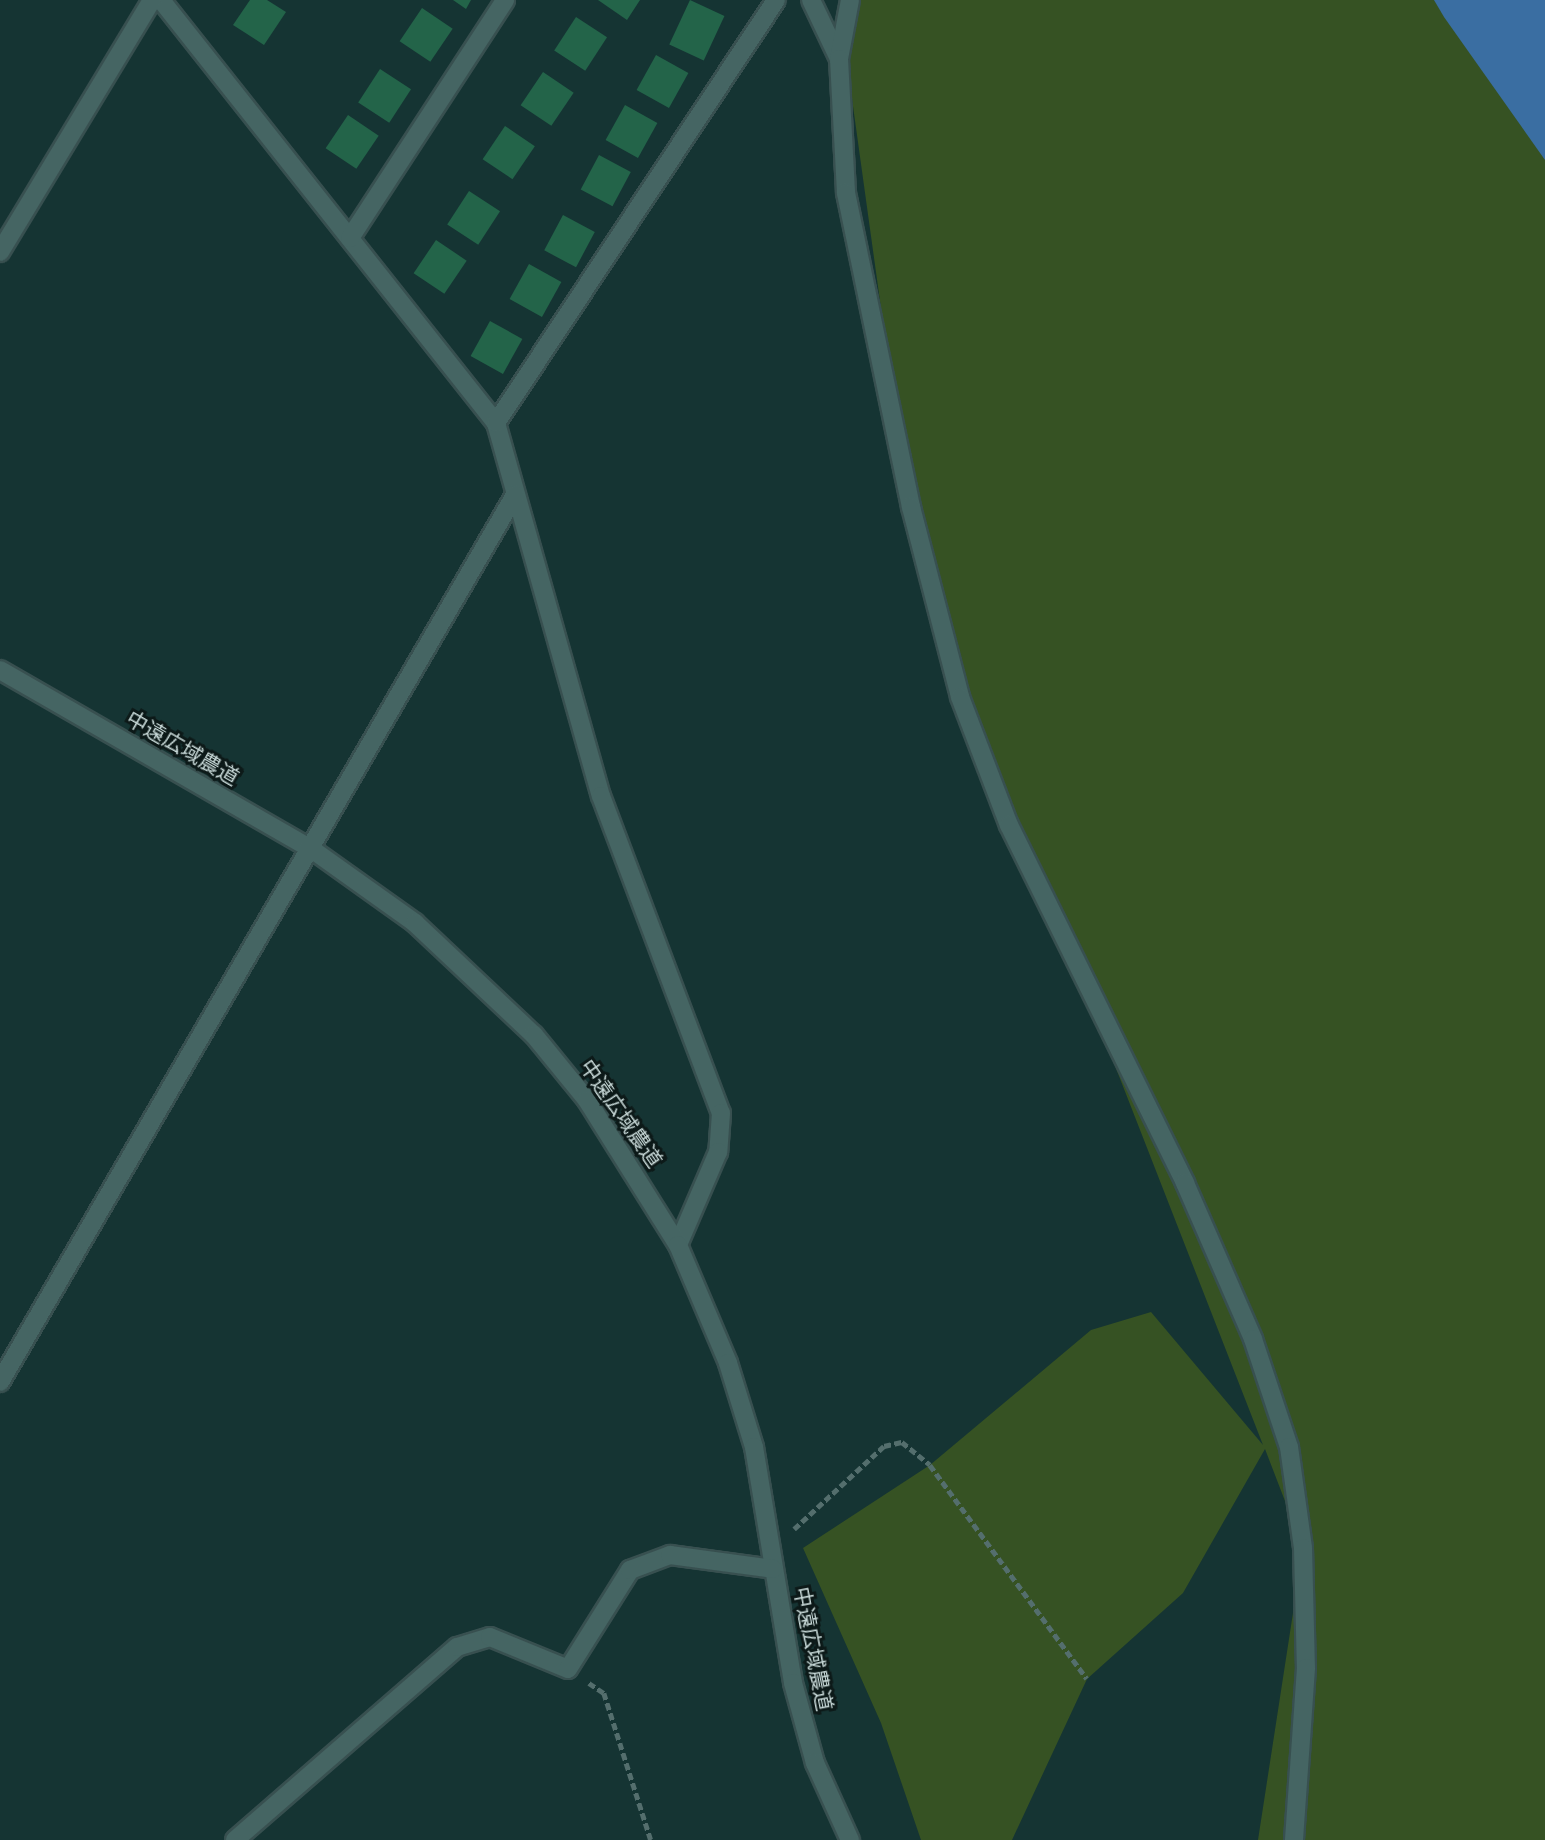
<!DOCTYPE html>
<meta charset="utf-8">
<style>
body{margin:0}
#map{position:relative;width:1545px;height:1840px;overflow:hidden;background:#153433;font-family:"Sofia Sans Condensed","Noto Sans JP",sans-serif}
div>[style]{position:absolute}
[style*='--x']{left:calc(var(--x)*1px);top:calc(var(--y)*1px);width:calc(var(--w)*1px);rotate:calc(var(--a)*1deg)}
.green>*{inset:0;background:#365223}
.water>*{inset:0;background:#3a6ea2}
.building>*{inset:0;background:#236449;transform-origin:0 0}
.path>*{height:4.5px;margin-top:-2.25px;transform-origin:0;background:repeating-linear-gradient(90deg,#546e6d 0 7px,transparent 0 10.5px)}
.roads{filter:drop-shadow(2px 0 #385050) drop-shadow(-2px 0 #385050) drop-shadow(0 2px #385050) drop-shadow(0 -2px #385050)}
.minor>*{height:18px;margin:-9px;padding:0 9px;transform-origin:9px;border-radius:9px;background:#456563}
span{translate:-50% -50%;white-space:nowrap;text-align:center;line-height:1.15;-webkit-text-stroke:6px #0c1918;paint-order:stroke}
.street-label{font-size:21px;color:#c7d8d7}
</style>
<div id="map">
<div class="green">
<i style="clip-path:polygon(852px 0,1545px 0,1545px 1840px,1258px 1840px,1303px 1548px,1265px 1449px,1183px 1593px,1087px 1679px,1012px 1840px,921px 1840px,881px 1723px,803px 1548px,930px 1465px,1091px 1330px,1151px 1312px,1263px 1445px,1069px 948px,968px 719px,903px 467px,843px 34px)"></i>
</div>
<div class="water">
<i style="clip-path:polygon(1434px 0,1545px 0,1545px 160px,1444px 17px)"></i>
</div>
<div class="building">
<i style="clip-path:polygon(250px 0,267px 0,286px 12px,264px 45px,233px 25px)"></i>
<i style="clip-path:polygon(453px 0,471px 0,466px 9px)"></i>
<i style="clip-path:polygon(598px 0,640px 0,627px 20px)"></i>
<i style="left:690px;top:0;width:38px;height:49px;rotate:25deg"></i>
<i style="left:422px;top:8px;width:37px;height:40px;rotate:34deg"></i>
<i style="left:576px;top:17px;width:37px;height:40px;rotate:33deg"></i>
<i style="left:656px;top:55px;width:37px;height:40px;rotate:29deg"></i>
<i style="left:380px;top:69px;width:37px;height:40px;rotate:33deg"></i>
<i style="left:543px;top:72px;width:37px;height:40px;rotate:34deg"></i>
<i style="left:625px;top:105px;width:37px;height:40px;rotate:29deg"></i>
<i style="left:348px;top:115px;width:37px;height:40px;rotate:34deg"></i>
<i style="left:505px;top:126px;width:36px;height:40px;rotate:34deg"></i>
<i style="left:599px;top:155px;width:36px;height:39px;rotate:28deg"></i>
<i style="left:469px;top:191px;width:37px;height:40px;rotate:33deg"></i>
<i style="left:563px;top:215px;width:36px;height:40px;rotate:28deg"></i>
<i style="left:436px;top:240px;width:37px;height:40px;rotate:34deg"></i>
<i style="left:529px;top:264px;width:37px;height:40px;rotate:29deg"></i>
<i style="left:490px;top:321px;width:37px;height:40px;rotate:29deg"></i>
</div>
<div class="path">
<i style="--x:794;--y:1529;--w:122;--a:-42.7"></i>
<i style="--x:884;--y:1446;--w:18;--a:-13"></i>
<i style="--x:902;--y:1442;--w:36;--a:39"></i>
<i style="--x:930;--y:1465;--w:265;--a:53.7"></i>
<i style="--x:589;--y:1683;--w:18;--a:34"></i>
<i style="--x:604;--y:1693;--w:154;--a:72.3"></i>
</div>
<div class="roads">
<div class="minor">
<i style="--x:161;--y:0;--w:540;--a:51.62"></i>
<i style="--x:496;--y:423;--w:387;--a:74.3"></i>
<i style="--x:601;--y:796;--w:339;--a:69.3"></i>
<i style="--x:721;--y:1113;--w:39;--a:94"></i>
<i style="--x:718;--y:1152;--w:101;--a:113.3"></i>
<i style="--x:811;--y:0;--w:65;--a:64.6"></i>
<i style="--x:850;--y:0;--w:60;--a:100.6"></i>
<i style="--x:839;--y:59;--w:134;--a:87"></i>
<i style="--x:846;--y:193;--w:321;--a:78.3"></i>
<i style="--x:911;--y:507;--w:196;--a:75.5"></i>
<i style="--x:960;--y:697;--w:137;--a:69.1"></i>
<i style="--x:1009;--y:825;--w:399;--a:63.8"></i>
<i style="--x:1185;--y:1183;--w:170;--a:66.4"></i>
<i style="--x:1253;--y:1339;--w:114;--a:71.6"></i>
<i style="--x:1289;--y:1447;--w:102;--a:82.1"></i>
<i style="--x:1303;--y:1548;--w:120;--a:88.6"></i>
<i style="--x:1306;--y:1668;--w:172;--a:94"></i>
<i style="--x:350;--y:238;--w:284;--a:-56.9"></i>
<i style="--x:0;--y:252;--w:294;--a:-58.9"></i>
<i style="--x:496;--y:423;--w:507;--a:-56.5"></i>
<i style="--x:0;--y:670;--w:357;--a:29.9"></i>
<i style="--x:310;--y:848;--w:129;--a:35.5"></i>
<i style="--x:415;--y:923;--w:163;--a:43.3"></i>
<i style="--x:534;--y:1035;--w:84;--a:50.8"></i>
<i style="--x:587;--y:1100;--w:171;--a:57.9"></i>
<i style="--x:678;--y:1245;--w:128;--a:67"></i>
<i style="--x:728;--y:1363;--w:88;--a:72.8"></i>
<i style="--x:754;--y:1447;--w:239;--a:80.6"></i>
<i style="--x:793;--y:1683;--w:83;--a:74.6"></i>
<i style="--x:815;--y:1763;--w:85;--a:65.6"></i>
<i style="--x:0;--y:1382;--w:1026;--a:-59.86"></i>
<i style="--x:235;--y:1840;--w:294;--a:-41"></i>
<i style="--x:457;--y:1647;--w:34;--a:-17"></i>
<i style="--x:490;--y:1637;--w:84;--a:22.3"></i>
<i style="--x:568;--y:1669;--w:117;--a:-57.9"></i>
<i style="--x:630;--y:1570;--w:43;--a:-20.6"></i>
<i style="--x:670;--y:1555;--w:104;--a:7.7"></i>
</div>
</div>
<div class="street-label">
<span style="left:182px;top:749px;rotate:30deg">中遠広域農道</span>
<span style="left:620px;top:1114px;rotate:55deg">中遠広域農道</span>
<span style="left:812px;top:1649px;rotate:79deg">中遠広域農道</span>
</div>
</div>
